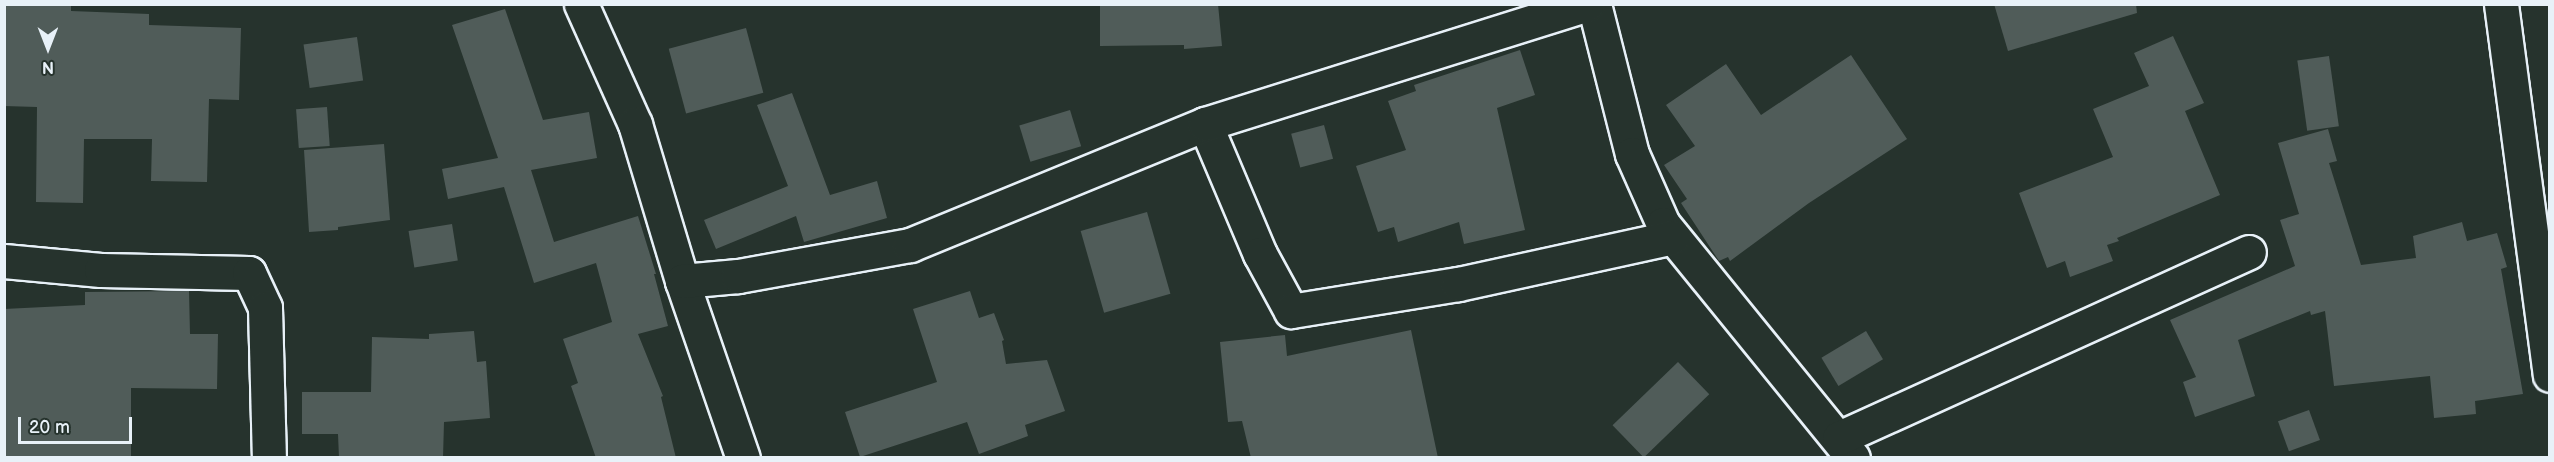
<!DOCTYPE html>
<style>
body{margin:0}
#map{position:relative;width:2554px;height:462px;overflow:hidden;background:#26332d;font-family:"Balsamiq Sans",sans-serif}
div>[style]{position:absolute}
[style*='--x']{left:calc(var(--x)*1px);top:calc(var(--y)*1px);width:calc(var(--w)*1px);rotate:calc(var(--a)*1deg)}
.building>*{inset:0;background:#505c59;transform-origin:0 0}
.roads{filter:drop-shadow(2px 0 #e8f1f8) drop-shadow(-2px 0 #e8f1f8) drop-shadow(0 2px #e8f1f8) drop-shadow(0 -2px #e8f1f8)}
.minor>*{height:33px;margin:-16.5px;padding:0 16.5px;transform-origin:16.5px;border-radius:16.5px;background:#26332d}
span{translate:-50% -50%;white-space:nowrap;text-align:center;line-height:1.15;-webkit-text-stroke:4.5px #26332d;paint-order:stroke}
.frame{position:absolute;inset:0;border:6px solid #e8f1f8;pointer-events:none}
.north{position:absolute;left:18px;top:18px;width:60px;height:60px;-webkit-text-stroke:4px #26332d;paint-order:stroke;rotate:180deg;font-size:16px;font-weight:700;line-height:24px;text-align:center;color:#e8f1f8}
.north::after{content:'';display:block;margin:auto;width:21px;height:27px;background:#e8f1f8;clip-path:polygon(50% 0,100% 100%,50% 72%,0 100%)}
.scale{position:absolute;left:18px;top:417px;width:114px;height:27px;box-sizing:border-box;border:3px solid #e8f1f8;border-top:0;padding-left:8px;font-size:18px;line-height:21px;white-space:nowrap;color:#e8f1f8;-webkit-text-stroke:4px #26332d;paint-order:stroke}
</style>
<div id="map">
<div class="building">
<i style="clip-path:polygon(1100px 4px,1218px 4px,1222px 46px,1184px 49px,1184px 45px,1100px 46px)"></i>
<i style="clip-path:polygon(1994px 4px,2136px 4px,2137px 13px,2008px 51px)"></i>
<i style="clip-path:polygon(4px 5px,71px 5px,71px 11px,149px 14px,149px 25px,241px 28px,239px 100px,209px 99px,207px 182px,151px 181px,152px 139px,84px 139px,83px 203px,36px 202px,37px 107px,4px 106px)"></i>
<i style="clip-path:polygon(505px 9px,543px 120px,589px 112px,597px 158px,531px 170px,554px 242px,638px 216px,656px 274px,654px 274px,668px 326px,638px 334px,663px 396px,661px 397px,676px 458px,596px 458px,571px 386px,578px 383px,563px 339px,612px 322px,596px 263px,534px 283px,504px 187px,448px 199px,442px 169px,498px 158px,452px 25px)"></i>
<i style="left:746px;top:28px;width:67px;height:80px;rotate:75deg"></i>
<i style="clip-path:polygon(2173px 36px,2204px 103px,2185px 111px,2220px 195px,2117px 238px,2119px 241px,2107px 245px,2113px 261px,2070px 277px,2065px 261px,2047px 268px,2019px 193px,2113px 157px,2093px 109px,2149px 86px,2134px 53px)"></i>
<i style="left:357px;top:37px;width:44px;height:54px;rotate:82deg"></i>
<i style="clip-path:polygon(1520px 50px,1535px 95px,1497px 108px,1525px 230px,1464px 244px,1459px 222px,1398px 242px,1394px 227px,1378px 232px,1356px 166px,1406px 150px,1388px 101px,1416px 91px,1414px 85px)"></i>
<i style="clip-path:polygon(1851px 55px,1907px 139px,1809px 203px,1730px 261px,1728px 257px,1719px 261px,1681px 203px,1687px 199px,1664px 165px,1695px 146px,1666px 105px,1726px 64px,1761px 115px)"></i>
<i style="left:2329px;top:56px;width:71px;height:32px;rotate:82deg"></i>
<i style="clip-path:polygon(792px 93px,830px 195px,877px 181px,887px 218px,804px 242px,796px 216px,716px 249px,704px 220px,788px 186px,757px 105px)"></i>
<i style="left:327px;top:107px;width:39px;height:31px;rotate:86deg"></i>
<i style="left:1070px;top:110px;width:38px;height:53px;rotate:73deg"></i>
<i style="left:1324px;top:125px;width:35px;height:34px;rotate:75deg"></i>
<i style="clip-path:polygon(2328px 129px,2337px 161px,2329px 163px,2361px 265px,2416px 258px,2413px 236px,2462px 222px,2467px 241px,2497px 233px,2507px 267px,2501px 269px,2523px 394px,2475px 401px,2476px 414px,2434px 418px,2430px 376px,2334px 386px,2325px 311px,2311px 315px,2310px 311px,2238px 340px,2255px 396px,2195px 417px,2183px 382px,2196px 377px,2170px 320px,2295px 266px,2280px 220px,2299px 214px,2278px 143px)"></i>
<i style="clip-path:polygon(384px 144px,390px 220px,338px 227px,338px 230px,309px 232px,304px 150px)"></i>
<i style="left:1147px;top:212px;width:85px;height:69px;rotate:74deg"></i>
<i style="left:452px;top:224px;width:37px;height:44px;rotate:81deg"></i>
<i style="clip-path:polygon(189px 291px,190px 334px,218px 334px,217px 389px,131px 388px,131px 458px,4px 458px,4px 309px,85px 305px,85px 292px)"></i>
<i style="clip-path:polygon(970px 291px,979px 318px,994px 313px,1004px 340px,1002px 341px,1006px 364px,1047px 360px,1065px 411px,1025px 425px,1028px 436px,979px 454px,967px 422px,860px 457px,845px 412px,937px 382px,913px 309px)"></i>
<i style="clip-path:polygon(1411px 330px,1438px 458px,1251px 458px,1242px 421px,1228px 422px,1220px 342px,1285px 335px,1287px 356px)"></i>
<i style="clip-path:polygon(474px 331px,477px 362px,486px 361px,490px 418px,444px 422px,443px 458px,339px 458px,338px 434px,302px 434px,302px 392px,371px 392px,372px 337px,429px 339px,429px 334px)"></i>
<i style="left:1866px;top:331px;width:33px;height:52px;rotate:59deg"></i>
<i style="left:1678px;top:362px;width:45px;height:91px;rotate:46deg"></i>
<i style="left:2309px;top:410px;width:32px;height:33px;rotate:70deg"></i>
</div>
<div class="roads">
<div class="minor">
<i style="--x:581;--y:4;--w:132;--a:65.8"></i>
<i style="--x:635;--y:124;--w:164;--a:73.3"></i>
<i style="--x:682;--y:281;--w:187;--a:71"></i>
<i style="--x:1594;--y:4;--w:155;--a:75.8"></i>
<i style="--x:1632;--y:154;--w:77;--a:66.1"></i>
<i style="--x:1663;--y:224;--w:301;--a:50.9"></i>
<i style="--x:2501;--y:4;--w:374;--a:82.5"></i>
<i style="--x:1205;--y:124;--w:141;--a:67.1"></i>
<i style="--x:1260;--y:254;--w:65;--a:61.5"></i>
<i style="--x:1291;--y:311;--w:169;--a:-9.2"></i>
<i style="--x:1458;--y:284;--w:220;--a:-12.3"></i>
<i style="--x:4;--y:261;--w:97;--a:5.3"></i>
<i style="--x:101;--y:270;--w:148;--a:1.2"></i>
<i style="--x:249;--y:273;--w:38;--a:65"></i>
<i style="--x:265;--y:308;--w:150;--a:88.5"></i>
<i style="--x:682;--y:281;--w:56;--a:-5.1"></i>
<i style="--x:738;--y:276;--w:175;--a:-10.2"></i>
<i style="--x:910;--y:245;--w:319;--a:-22.3"></i>
<i style="--x:1205;--y:124;--w:401;--a:-17.4"></i>
<i style="--x:1839;--y:438;--w:450;--a:-24.4"></i>
</div>
</div>
<div class="frame"></div>
<div class="north">N</div>
<div class="scale">20 m</div>
</div>
